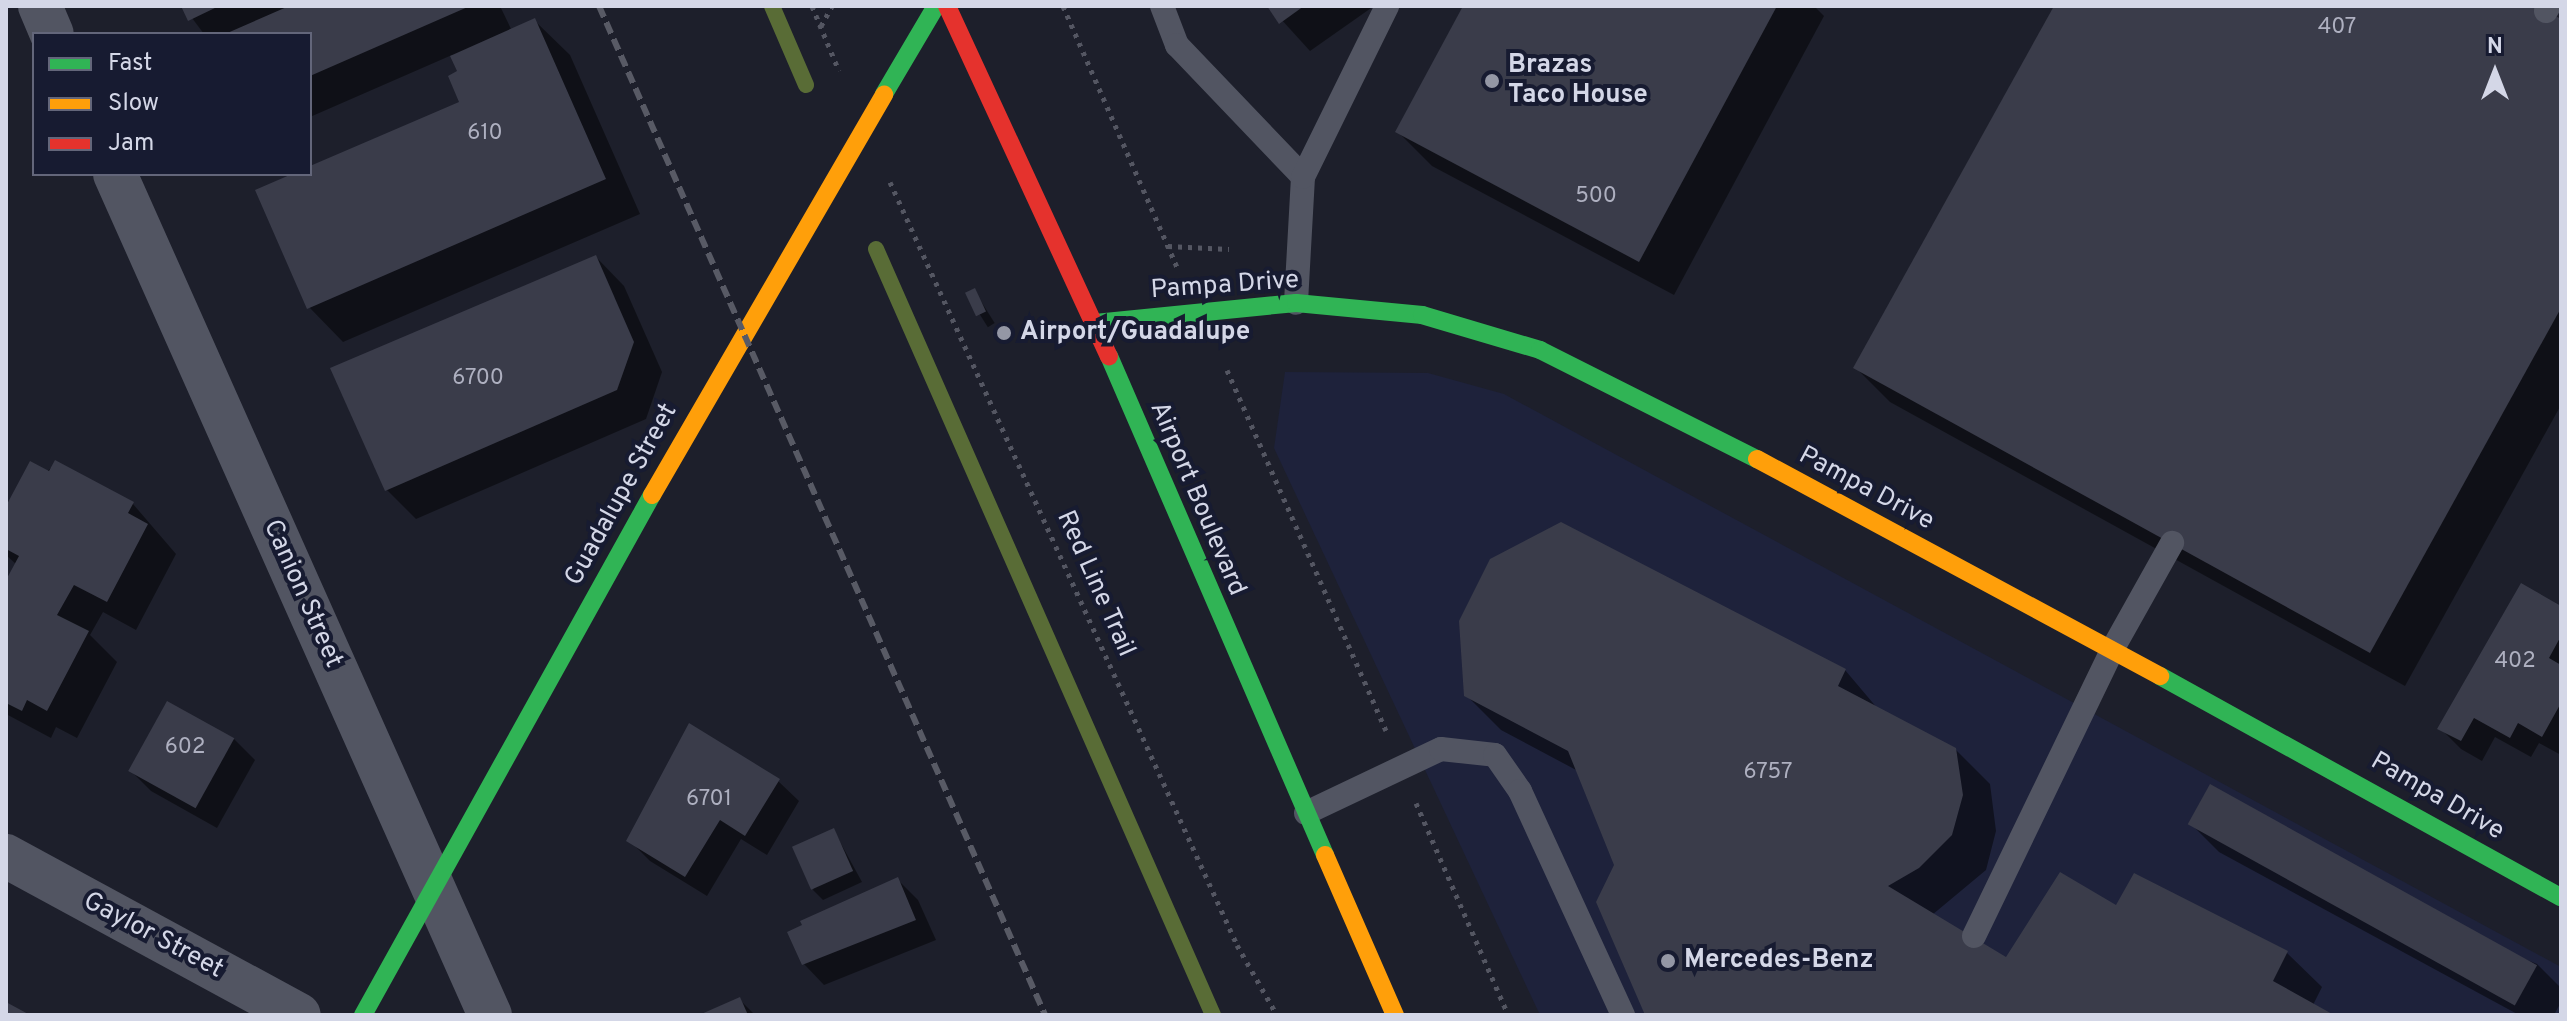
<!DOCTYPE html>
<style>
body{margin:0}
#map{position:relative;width:2567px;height:1021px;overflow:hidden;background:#1d1f2b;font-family:Overpass,sans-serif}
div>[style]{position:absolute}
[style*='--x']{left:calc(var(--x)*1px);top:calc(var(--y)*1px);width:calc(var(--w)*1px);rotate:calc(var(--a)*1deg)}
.built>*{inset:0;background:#1e223b}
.shadow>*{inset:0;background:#0007;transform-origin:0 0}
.stream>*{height:16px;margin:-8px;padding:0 8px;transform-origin:8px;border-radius:8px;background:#596c36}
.building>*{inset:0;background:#3a3c4a;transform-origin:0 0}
.path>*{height:5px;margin-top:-2.5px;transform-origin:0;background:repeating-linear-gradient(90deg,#545662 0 4px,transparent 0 10px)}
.lane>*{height:24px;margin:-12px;padding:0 12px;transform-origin:12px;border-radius:12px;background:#525562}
.street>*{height:44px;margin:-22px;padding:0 22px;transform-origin:22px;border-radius:22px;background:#525562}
.fast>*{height:18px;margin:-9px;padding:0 9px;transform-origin:9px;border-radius:9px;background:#30b455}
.slow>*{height:18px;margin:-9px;padding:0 9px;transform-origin:9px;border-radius:9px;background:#ff9f0a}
.jam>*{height:18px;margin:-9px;padding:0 9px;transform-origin:9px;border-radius:9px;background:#e5322d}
.rail>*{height:6px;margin-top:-3px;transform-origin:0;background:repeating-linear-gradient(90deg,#585a65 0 12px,transparent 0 18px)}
.dots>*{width:22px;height:22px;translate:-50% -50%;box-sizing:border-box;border:4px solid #171b31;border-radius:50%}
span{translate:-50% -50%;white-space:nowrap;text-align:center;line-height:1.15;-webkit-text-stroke:8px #171b31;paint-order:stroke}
.number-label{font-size:22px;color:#aeb0c0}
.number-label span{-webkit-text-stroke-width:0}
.poi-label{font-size:26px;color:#d4d7e7;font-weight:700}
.left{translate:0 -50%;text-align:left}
.street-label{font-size:26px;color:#d4d7e7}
.frame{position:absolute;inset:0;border:8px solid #d4d7e7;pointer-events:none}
.legend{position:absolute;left:32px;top:32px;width:280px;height:144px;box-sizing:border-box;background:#171b31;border:2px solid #63667a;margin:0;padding:10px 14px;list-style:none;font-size:24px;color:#d4d7e7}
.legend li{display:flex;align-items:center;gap:16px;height:40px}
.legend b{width:40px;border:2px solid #63667a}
.north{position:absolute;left:2455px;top:32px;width:80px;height:80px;-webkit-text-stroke:6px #171b31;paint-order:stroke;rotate:0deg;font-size:22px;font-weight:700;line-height:32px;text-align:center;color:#d4d7e7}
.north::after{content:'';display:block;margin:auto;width:28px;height:36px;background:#d4d7e7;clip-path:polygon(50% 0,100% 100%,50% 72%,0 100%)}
</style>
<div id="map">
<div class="built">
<i style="clip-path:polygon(1285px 372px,1428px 373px,1504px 394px,2561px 967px,2561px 1015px,1540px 1015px,1274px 448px)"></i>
</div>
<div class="shadow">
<i style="clip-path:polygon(183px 6px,500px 6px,512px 31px,535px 21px,570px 55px,640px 214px,343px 342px,309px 307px,297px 174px,310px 174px,310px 169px,462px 103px,460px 72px,452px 55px,310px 117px,310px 34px,204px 34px)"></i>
<i style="clip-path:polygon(1269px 6px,1374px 6px,1310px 51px)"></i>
<i style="clip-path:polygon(1465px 6px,1814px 6px,1824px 16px,1674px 295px,1432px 166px,1398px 132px)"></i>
<i style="clip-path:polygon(2057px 6px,2533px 6px,2561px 22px,2561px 405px,2405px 686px,1890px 402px,1855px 367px)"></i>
<i style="clip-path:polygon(596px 257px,624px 286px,662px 372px,646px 419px,416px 519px,387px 490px,333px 369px)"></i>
<i style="left:974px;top:290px;width:39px;height:8px;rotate:58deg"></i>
<i style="clip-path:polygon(56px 463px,133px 504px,176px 554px,136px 630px,103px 612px,90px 635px,117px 662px,77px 738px,56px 727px,51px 738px,6px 714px,6px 585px,17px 565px,6px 555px,6px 511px)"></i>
<i style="clip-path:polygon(2561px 608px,2561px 755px,2539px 743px,2531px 757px,2495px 737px,2482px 761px,2461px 749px,2440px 728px)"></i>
<i style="clip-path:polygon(1845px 670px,1878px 709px,1955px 749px,1990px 784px,1996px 831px,1986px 870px,1932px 915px,2007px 960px,2117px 908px,2287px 953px,2322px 987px,2313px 1005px,2330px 1015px,1647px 1015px,1617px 865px,1578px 771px,1501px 730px,1466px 695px)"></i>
<i style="clip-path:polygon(234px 739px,255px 760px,217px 828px,151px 791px,131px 771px)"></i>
<i style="clip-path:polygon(778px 781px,799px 801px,767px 855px,741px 839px,707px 896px,650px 861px,629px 840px)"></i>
<i style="clip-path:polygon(2190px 823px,2537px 964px,2561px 988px,2561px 1002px,2554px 1015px,2519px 1015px,2219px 852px)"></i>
<i style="clip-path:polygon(834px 831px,862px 882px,823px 900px,813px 890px)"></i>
<i style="clip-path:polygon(897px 879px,918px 900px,936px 940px,824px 985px,804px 964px)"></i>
<i style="clip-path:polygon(739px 999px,755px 1015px,704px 1015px)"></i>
</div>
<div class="stream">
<i style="--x:772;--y:6;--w:86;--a:66.7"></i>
<i style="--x:876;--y:249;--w:837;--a:66.25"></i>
</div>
<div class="building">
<i style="clip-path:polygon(181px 6px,219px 6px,188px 21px)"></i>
<i style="clip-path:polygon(289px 6px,470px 6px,310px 76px,310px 34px,225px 34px)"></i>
<i style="clip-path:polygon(1267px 6px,1304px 6px,1279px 24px)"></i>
<i style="clip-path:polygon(1463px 6px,1777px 6px,1639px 262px,1395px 132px)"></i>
<i style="clip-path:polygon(2054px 6px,2537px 6px,2561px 19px,2561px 308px,2370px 653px,1853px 368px)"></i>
<i style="clip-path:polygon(535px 18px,606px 179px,307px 309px,255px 190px,292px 174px,310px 174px,310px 166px,459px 102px,448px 76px,457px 71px,450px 56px)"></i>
<i style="clip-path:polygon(596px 255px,634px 342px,617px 390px,385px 491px,330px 368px)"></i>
<i style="left:975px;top:288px;width:26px;height:11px;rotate:65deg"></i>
<i style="clip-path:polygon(55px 460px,134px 502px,128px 513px,148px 524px,107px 602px,74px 585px,57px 615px,89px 631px,47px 711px,27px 700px,22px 711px,6px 703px,6px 580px,19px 556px,6px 549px,6px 506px,30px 461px,49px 471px)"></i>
<i style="clip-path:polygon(1561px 522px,1846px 669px,1838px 686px,1956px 748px,1963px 795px,1952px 835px,1919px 868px,1888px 886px,2006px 957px,2060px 872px,2116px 905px,2134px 873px,2288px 951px,2273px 981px,2334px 1015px,1645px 1015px,1596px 902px,1614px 865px,1568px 751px,1464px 696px,1459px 621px,1490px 559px)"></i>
<i style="clip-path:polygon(2521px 583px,2561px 606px,2561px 636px,2549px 658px,2561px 665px,2561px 703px,2542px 737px,2518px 723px,2510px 738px,2474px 718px,2461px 741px,2437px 729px)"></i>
<i style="left:167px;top:701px;width:77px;height:80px;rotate:29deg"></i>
<i style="clip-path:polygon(689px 723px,780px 779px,745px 836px,720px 820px,685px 877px,626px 841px)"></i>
<i style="left:2210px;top:784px;width:374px;height:46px;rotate:29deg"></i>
<i style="left:834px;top:828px;width:47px;height:46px;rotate:66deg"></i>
<i style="clip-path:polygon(898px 877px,916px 920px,802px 965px,787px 932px,802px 925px,800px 921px)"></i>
<i style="clip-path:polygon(740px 997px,748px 1015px,699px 1015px)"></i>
<i style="clip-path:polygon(6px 1002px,30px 1015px,6px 1015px)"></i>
</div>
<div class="path">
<i style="--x:812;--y:6;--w:70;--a:67.4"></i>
<i style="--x:1063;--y:6;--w:285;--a:66.4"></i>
<i style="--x:821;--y:26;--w:23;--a:-61"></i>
<i style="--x:890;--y:182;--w:838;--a:65.54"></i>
<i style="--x:1237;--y:945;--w:81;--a:60.3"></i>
<i style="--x:1168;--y:246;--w:61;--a:2.8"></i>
<i style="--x:1227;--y:370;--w:394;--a:66.2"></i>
<i style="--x:1416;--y:803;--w:231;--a:66.5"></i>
</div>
<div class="lane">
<i style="--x:1162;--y:6;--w:42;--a:69"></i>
<i style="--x:1177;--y:45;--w:182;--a:46.3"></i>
<i style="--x:1303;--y:177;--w:126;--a:93.2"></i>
<i style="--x:2546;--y:11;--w:6;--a:-59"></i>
<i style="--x:1303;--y:177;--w:191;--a:-63.8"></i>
<i style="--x:1306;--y:813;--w:149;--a:-25.4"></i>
<i style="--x:1441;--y:749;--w:54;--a:6.3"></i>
<i style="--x:1495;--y:755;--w:44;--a:55.2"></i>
<i style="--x:1520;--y:791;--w:247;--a:65.3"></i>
<i style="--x:1974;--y:936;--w:318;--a:-64.2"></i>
<i style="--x:2112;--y:650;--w:123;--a:-60.7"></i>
</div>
<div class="street">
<i style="--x:40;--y:6;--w:30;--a:67"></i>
<i style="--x:115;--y:174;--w:921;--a:65.97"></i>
<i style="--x:6;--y:856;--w:333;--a:28.5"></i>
</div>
<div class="fast">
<i style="--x:884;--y:94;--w:102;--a:-59.4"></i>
<i style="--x:1095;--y:323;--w:202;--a:-5.7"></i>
<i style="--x:1296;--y:303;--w:127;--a:5.4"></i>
<i style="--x:1422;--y:315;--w:123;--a:16.5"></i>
<i style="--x:1540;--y:350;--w:243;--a:26.7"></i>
<i style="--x:1109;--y:356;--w:544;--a:66.59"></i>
<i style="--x:2160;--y:676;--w:458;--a:28.9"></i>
<i style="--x:363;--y:1015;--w:595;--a:-60.94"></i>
</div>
<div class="slow">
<i style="--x:1757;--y:459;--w:458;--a:28.3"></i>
<i style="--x:652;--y:495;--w:463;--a:-59.9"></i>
<i style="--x:1325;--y:855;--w:175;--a:66.4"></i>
</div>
<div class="jam">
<i style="--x:947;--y:6;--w:386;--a:65.2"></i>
</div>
<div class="rail">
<i style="--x:599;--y:6;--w:1103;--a:66.15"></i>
</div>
<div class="dots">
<i style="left:1492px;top:81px;background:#9497a5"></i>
<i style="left:1004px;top:333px;background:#9497a5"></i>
<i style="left:1668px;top:961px;background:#9497a5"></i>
</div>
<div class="number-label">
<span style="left:2337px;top:28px">407</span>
<span style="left:485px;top:134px">610</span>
<span style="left:1596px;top:197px">500</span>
<span style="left:478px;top:379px">6700</span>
<span style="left:2515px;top:662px">402</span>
<span style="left:185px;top:748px">602</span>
<span style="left:1768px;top:773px">6757</span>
<span style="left:709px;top:800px">6701</span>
</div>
<div class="poi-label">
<span class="left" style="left:1508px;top:81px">Brazas<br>Taco House</span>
<span class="left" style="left:1020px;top:333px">Airport/Guadalupe</span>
<span class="left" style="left:1684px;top:961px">Mercedes-Benz</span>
</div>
<div class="street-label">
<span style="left:1225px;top:286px;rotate:-4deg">Pampa Drive</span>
<span style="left:1866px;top:489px;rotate:28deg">Pampa Drive</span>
<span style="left:622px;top:495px;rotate:-61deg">Guadalupe Street</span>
<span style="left:1197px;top:499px;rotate:67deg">Airport Boulevard</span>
<span style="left:1095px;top:584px;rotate:66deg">Red Line Trail</span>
<span style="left:302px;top:594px;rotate:66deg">Canion Street</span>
<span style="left:2437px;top:797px;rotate:30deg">Pampa Drive</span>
<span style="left:153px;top:936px;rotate:28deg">Gaylor Street</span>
</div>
<div class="frame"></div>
<ul class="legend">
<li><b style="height:10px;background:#30b455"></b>Fast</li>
<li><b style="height:10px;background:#ff9f0a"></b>Slow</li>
<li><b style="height:10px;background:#e5322d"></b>Jam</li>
</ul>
<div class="north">N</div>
</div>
